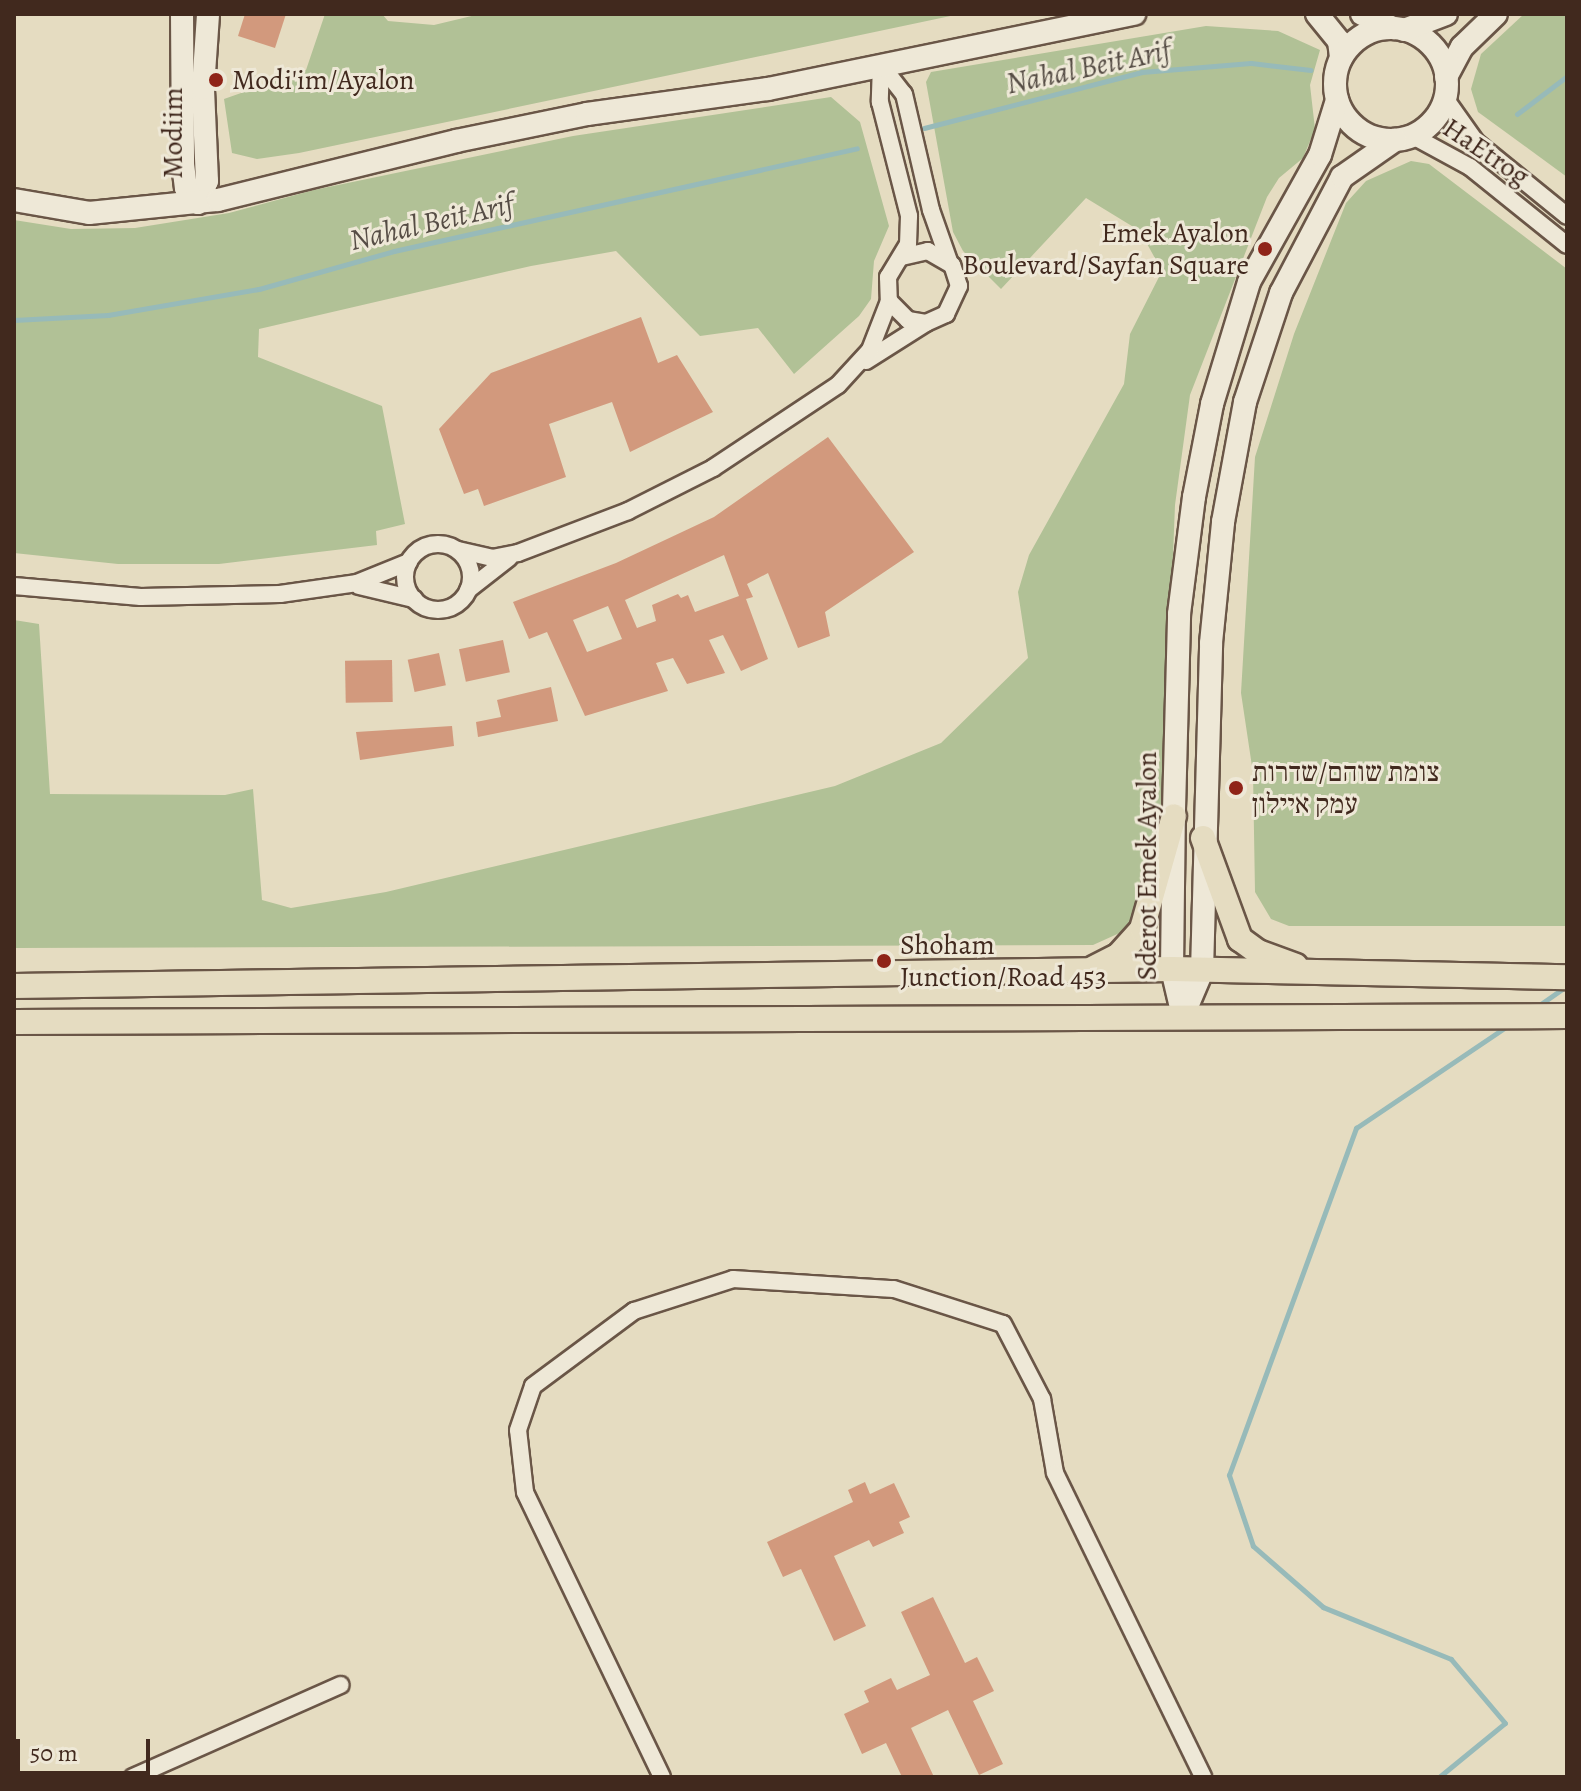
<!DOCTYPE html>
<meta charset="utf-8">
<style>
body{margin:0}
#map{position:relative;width:1581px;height:1791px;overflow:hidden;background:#e5dcc1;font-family:Alegreya,"Frank Ruhl Libre",serif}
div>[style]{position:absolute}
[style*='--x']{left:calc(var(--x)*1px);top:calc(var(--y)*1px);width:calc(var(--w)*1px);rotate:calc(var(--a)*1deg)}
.green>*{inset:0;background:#b1c196}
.stream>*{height:5px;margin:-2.5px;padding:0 2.5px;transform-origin:2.5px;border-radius:2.5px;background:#97bab9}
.building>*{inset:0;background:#d2997d;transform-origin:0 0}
.roads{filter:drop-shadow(2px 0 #6a5647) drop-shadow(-2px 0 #6a5647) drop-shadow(0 2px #6a5647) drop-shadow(0 -2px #6a5647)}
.street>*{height:16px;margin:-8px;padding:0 8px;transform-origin:8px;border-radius:8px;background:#eee8d7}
.street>.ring{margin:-8px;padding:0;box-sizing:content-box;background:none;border:16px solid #eee8d7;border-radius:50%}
.secondary>*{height:22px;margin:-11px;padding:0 11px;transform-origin:11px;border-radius:11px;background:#eee8d7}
.secondary>.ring{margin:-11px;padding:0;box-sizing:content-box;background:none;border:22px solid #eee8d7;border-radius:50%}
.primary>*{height:24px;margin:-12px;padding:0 12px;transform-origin:12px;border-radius:12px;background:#e5dcc1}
.dots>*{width:22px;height:22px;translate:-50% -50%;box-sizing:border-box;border:4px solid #eee8d7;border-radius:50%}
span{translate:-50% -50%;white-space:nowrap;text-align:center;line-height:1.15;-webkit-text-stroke:6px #eee8d7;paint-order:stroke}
.poi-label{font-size:28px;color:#41291e}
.left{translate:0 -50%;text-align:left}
.right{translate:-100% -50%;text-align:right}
.street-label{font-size:28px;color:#41291e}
.water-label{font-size:30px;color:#564d45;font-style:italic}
.frame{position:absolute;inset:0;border:16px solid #41291e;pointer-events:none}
.scale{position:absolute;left:16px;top:1739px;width:134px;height:36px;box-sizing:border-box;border:4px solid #41291e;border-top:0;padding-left:10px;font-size:24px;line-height:28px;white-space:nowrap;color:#41291e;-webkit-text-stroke:6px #eee8d7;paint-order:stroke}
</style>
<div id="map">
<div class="green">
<i style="clip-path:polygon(325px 14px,382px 14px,388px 21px,434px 25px,480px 14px,960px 14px,299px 153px,257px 159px,232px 153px,224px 99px,306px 70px)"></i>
<i style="clip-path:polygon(1524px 14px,1567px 14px,1567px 177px,1478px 112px,1471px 89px,1481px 54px)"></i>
<i style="clip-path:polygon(1206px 26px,1278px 31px,1320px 50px,1310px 85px,1315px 129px,1303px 158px,1279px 178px,1267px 197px,1190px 395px,1175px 505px,1163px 810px,1147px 892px,1124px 931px,1093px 945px,14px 948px,14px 620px,39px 624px,50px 794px,225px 795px,253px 789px,262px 900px,291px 908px,386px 892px,835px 786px,941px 743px,1028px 658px,1018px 592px,1029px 555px,1124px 384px,1130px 334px,1162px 271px,1140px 231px,1086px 198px,1001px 289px,963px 251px,953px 232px,926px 82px,931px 72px)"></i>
<i style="clip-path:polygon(831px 97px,860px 122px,889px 226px,874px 261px,871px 299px,859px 316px,794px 374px,758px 328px,700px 336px,616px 251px,531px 266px,259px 329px,258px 357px,382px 406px,405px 524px,376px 531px,377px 545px,219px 564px,118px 564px,14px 553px,14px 220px,71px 229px,135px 228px,229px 213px,314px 190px,573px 136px)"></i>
<i style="clip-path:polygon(1411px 161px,1429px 164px,1567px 269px,1567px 926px,1289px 926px,1271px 919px,1255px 892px,1253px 773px,1241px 693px,1255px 457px,1294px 334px,1346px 203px,1366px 181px)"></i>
</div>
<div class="stream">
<i style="--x:1517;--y:114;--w:63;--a:-37.2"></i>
<i style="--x:924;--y:128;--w:225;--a:-14.4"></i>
<i style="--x:1142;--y:72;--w:109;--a:-4.7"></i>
<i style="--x:1251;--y:63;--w:60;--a:6.7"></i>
<i style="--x:14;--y:320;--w:94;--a:-3"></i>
<i style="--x:108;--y:315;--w:153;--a:-9.8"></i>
<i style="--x:259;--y:289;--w:140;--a:-15.7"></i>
<i style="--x:394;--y:251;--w:474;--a:-12.5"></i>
<i style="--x:1535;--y:1008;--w:38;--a:-35"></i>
<i style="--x:1439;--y:1777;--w:85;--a:-39.3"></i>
<i style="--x:1505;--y:1723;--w:84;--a:-130.2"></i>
<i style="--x:1451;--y:1659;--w:138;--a:-157.9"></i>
<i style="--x:1323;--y:1607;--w:93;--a:-138.9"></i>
<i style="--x:1253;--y:1546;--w:75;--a:-108.7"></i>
<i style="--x:1229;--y:1475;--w:370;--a:-69.9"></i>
<i style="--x:1356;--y:1128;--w:186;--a:-34"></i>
</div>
<div class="building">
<i style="clip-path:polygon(245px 14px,286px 14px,275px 48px,238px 36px)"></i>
<i style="clip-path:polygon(641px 317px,658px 363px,677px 355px,713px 412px,630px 452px,612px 402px,549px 424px,566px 477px,484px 506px,478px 489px,464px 494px,439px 429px,491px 373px)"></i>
<i style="clip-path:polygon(evenodd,828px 437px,914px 552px,825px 612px,830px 636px,798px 648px,768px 573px,747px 584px,753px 597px,746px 599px,768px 659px,741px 671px,723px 635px,709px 640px,725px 673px,687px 684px,673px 658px,656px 663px,668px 691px,585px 716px,547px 632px,529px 639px,513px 602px,616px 563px,714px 517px,828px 437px,724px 555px,739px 596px,695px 612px,688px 595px,681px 598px,678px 594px,652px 605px,656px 621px,637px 628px,625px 600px,724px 555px,828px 437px,608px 606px,622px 639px,587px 652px,573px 620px,608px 606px)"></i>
<i style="left:503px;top:640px;width:33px;height:45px;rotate:78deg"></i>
<i style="left:439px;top:653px;width:33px;height:32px;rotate:78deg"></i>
<i style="left:392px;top:660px;width:42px;height:47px;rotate:89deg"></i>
<i style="clip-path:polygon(551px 687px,558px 721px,478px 737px,476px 722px,501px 717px,497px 700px)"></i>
<i style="clip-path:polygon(452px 726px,454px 746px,360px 760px,356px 732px)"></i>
<i style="clip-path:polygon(865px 1482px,870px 1494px,894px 1483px,910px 1517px,899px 1522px,904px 1533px,873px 1547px,869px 1540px,834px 1556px,866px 1626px,834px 1641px,801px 1569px,783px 1577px,767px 1542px,853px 1502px,848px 1490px)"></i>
<i style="clip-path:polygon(933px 1597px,965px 1663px,977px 1657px,994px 1691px,973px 1701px,1003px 1764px,979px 1775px,948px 1710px,911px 1728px,934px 1777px,902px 1777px,886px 1743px,862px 1754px,844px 1714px,869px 1702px,864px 1691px,891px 1678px,897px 1690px,930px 1675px,901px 1612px)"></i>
</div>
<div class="roads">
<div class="street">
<i style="--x:881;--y:65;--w:37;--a:92"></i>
<i style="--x:880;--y:102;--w:118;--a:75.7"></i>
<i style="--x:909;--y:216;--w:28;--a:92"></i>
<i style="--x:908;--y:244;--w:39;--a:121"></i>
<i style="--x:888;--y:277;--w:24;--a:88"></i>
<i style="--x:889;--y:301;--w:27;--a:45"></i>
<i style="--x:908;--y:320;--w:18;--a:9"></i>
<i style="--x:926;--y:323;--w:22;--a:-24"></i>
<i style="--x:946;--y:314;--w:31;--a:-65"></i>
<i style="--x:959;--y:286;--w:22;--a:-108"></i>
<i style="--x:952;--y:265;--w:28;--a:-150"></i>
<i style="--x:928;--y:251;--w:27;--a:167"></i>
<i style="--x:881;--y:65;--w:37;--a:52"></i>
<i style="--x:904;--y:94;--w:119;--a:76.9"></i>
<i style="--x:931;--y:210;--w:54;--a:70.6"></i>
<i style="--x:1445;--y:98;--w:54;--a:54.8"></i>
<i style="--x:1476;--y:142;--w:117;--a:39.1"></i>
<i style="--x:1411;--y:135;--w:67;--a:28.5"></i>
<i style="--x:1470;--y:167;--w:124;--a:38.8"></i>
<i style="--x:866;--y:361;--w:71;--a:-32.3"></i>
<i class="ring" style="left:405px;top:544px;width:50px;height:50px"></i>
<i style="--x:458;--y:550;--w:35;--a:13"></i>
<i style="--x:492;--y:558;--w:26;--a:-11"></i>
<i style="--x:518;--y:553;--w:118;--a:-20.9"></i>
<i style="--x:628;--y:511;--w:95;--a:-26.8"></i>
<i style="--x:713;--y:468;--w:150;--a:-33.6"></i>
<i style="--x:838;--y:385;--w:47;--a:-47.6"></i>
<i style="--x:870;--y:350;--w:53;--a:-68.8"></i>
<i style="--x:14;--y:586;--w:127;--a:5"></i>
<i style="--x:141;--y:597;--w:139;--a:-1.2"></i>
<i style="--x:280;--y:594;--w:78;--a:-8.1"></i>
<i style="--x:357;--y:583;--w:56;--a:-22"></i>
<i style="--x:359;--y:586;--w:57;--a:13.3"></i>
<i style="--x:468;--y:590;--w:52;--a:-38"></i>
<i style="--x:133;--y:1777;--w:227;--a:-23.9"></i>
<i style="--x:662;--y:1777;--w:316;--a:-115.7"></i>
<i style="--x:525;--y:1492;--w:62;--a:-96.4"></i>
<i style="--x:518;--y:1430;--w:46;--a:-71.2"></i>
<i style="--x:533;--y:1386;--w:126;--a:-36.6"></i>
<i style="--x:634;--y:1311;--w:104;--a:-17.9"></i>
<i style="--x:733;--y:1279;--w:161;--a:3.6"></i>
<i style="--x:894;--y:1289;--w:114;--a:17.8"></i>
<i style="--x:1003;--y:1324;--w:85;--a:62.5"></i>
<i style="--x:1042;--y:1399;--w:75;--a:80"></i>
<i style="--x:1055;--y:1473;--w:338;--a:64"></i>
</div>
<div class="secondary">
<i style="--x:182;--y:14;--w:150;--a:89.6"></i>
<i style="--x:183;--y:164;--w:24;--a:83"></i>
<i style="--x:186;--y:188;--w:19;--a:51"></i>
<i style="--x:198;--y:203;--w:24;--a:-68"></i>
<i style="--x:207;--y:181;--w:93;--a:-92.5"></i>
<i style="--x:203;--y:88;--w:74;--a:-86.1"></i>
<i style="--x:1317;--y:14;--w:35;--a:51"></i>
<i style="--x:1339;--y:41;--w:17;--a:83"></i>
<i style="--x:1362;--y:14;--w:35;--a:24"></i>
<i class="ring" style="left:1335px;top:28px;width:90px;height:90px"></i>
<i style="--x:1404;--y:30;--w:45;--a:-20.9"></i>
<i style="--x:1446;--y:77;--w:34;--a:-62"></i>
<i style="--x:1462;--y:47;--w:47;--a:-44.1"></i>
<i style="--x:14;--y:200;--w:76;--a:9.8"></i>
<i style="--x:89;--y:213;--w:130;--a:-5.8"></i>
<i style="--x:218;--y:200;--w:245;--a:-13.9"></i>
<i style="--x:456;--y:141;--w:134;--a:-11.6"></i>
<i style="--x:587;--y:114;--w:183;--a:-7.9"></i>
<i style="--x:768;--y:89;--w:374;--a:-11.6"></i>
<i style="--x:1183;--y:1016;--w:48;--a:-103.2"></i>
<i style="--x:1172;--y:969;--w:159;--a:-89.3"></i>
<i style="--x:1174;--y:810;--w:196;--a:-88.5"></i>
<i style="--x:1179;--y:614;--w:118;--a:-82.7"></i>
<i style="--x:1194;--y:497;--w:95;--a:-79"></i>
<i style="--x:1212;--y:404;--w:127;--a:-73.1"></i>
<i style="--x:1249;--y:282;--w:145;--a:-60.8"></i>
<i style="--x:1320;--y:155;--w:58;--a:-72.8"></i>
<i style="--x:1183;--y:1016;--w:49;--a:-67.1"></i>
<i style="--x:1202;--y:971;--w:328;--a:-88.4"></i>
<i style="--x:1211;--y:643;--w:122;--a:-84.3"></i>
<i style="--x:1223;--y:522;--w:122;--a:-79.6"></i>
<i style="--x:1245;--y:402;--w:115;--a:-71.7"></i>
<i style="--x:1281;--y:293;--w:131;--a:-62.3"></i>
<i style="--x:1342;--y:177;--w:65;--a:-34.9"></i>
</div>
<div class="primary">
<i style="--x:1203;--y:838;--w:108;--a:69.9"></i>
<i style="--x:1240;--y:939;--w:22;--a:36"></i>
<i style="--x:1258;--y:952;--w:40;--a:20.2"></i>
<i style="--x:1094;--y:968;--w:27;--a:-27"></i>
<i style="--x:1118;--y:956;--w:36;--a:-48"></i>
<i style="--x:1142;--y:929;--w:117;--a:-74.2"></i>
<i style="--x:14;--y:986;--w:1158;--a:-0.84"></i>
<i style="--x:1172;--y:969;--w:395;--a:1.2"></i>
<i style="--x:14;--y:1022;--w:1553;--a:-0.22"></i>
</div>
</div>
<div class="dots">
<i style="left:216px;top:80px;background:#8f2418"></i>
<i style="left:1265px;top:249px;background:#8f2418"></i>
<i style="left:1236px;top:788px;background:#8f2418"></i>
<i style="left:884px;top:961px;background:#8f2418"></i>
</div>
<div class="poi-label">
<span class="left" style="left:232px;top:80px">Modi'im/Ayalon</span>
<span class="right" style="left:1249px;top:249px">Emek Ayalon<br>Boulevard/Sayfan Square</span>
<span class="left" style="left:1252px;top:788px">צומת שוהם/שדרות<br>עמק איילון</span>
<span class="left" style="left:900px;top:961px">Shoham<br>Junction/Road 453</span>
</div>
<div class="street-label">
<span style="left:173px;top:133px;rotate:-90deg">Modiim</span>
<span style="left:1486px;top:152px;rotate:34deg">HaEtrog</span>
<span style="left:1147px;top:866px;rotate:-90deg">Sderot Emek Ayalon</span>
</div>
<div class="water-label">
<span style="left:1088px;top:67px;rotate:-12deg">Nahal Beit Arif</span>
<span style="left:431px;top:222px;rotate:-13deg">Nahal Beit Arif</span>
</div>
<div class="frame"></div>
<div class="scale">50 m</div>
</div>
